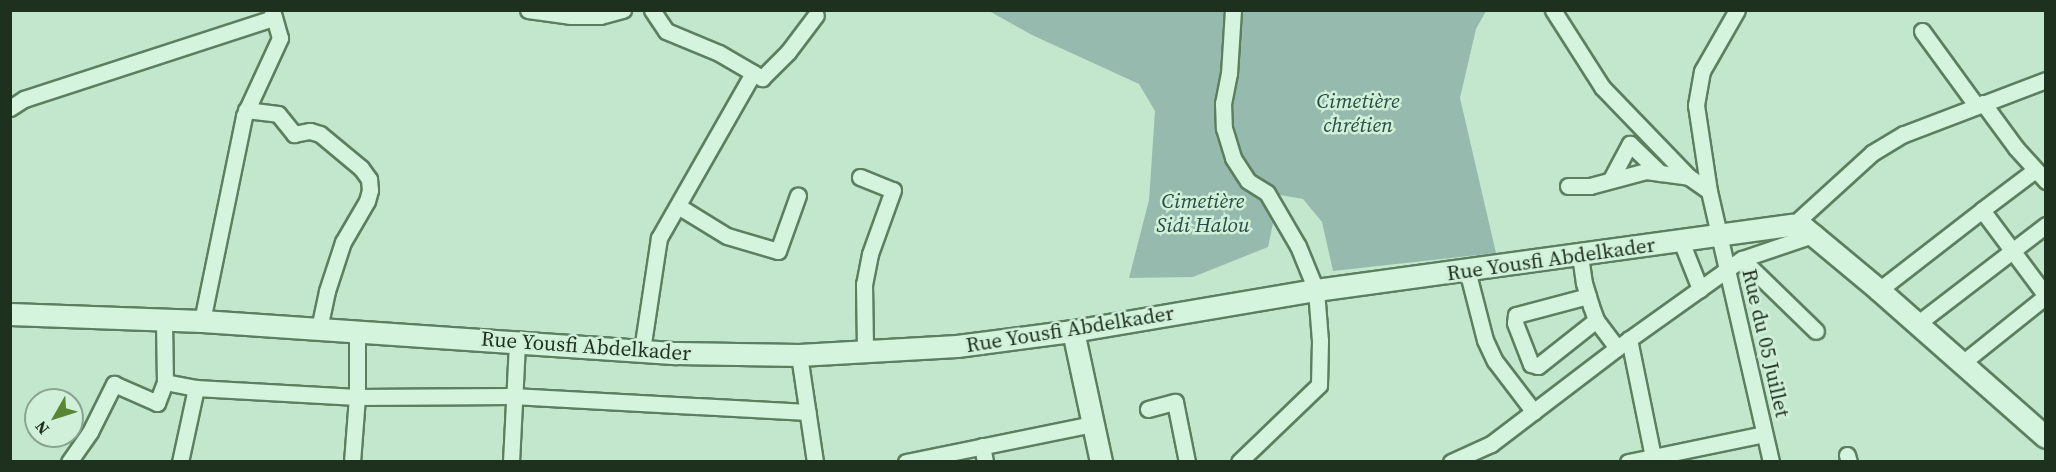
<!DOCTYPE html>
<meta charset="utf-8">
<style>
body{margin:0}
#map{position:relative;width:2056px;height:472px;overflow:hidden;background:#c3e7cd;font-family:"Source Serif 4",serif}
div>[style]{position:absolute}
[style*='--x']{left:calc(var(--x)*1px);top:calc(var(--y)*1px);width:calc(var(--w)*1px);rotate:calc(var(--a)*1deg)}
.cemetery>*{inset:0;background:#97baaf}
.roads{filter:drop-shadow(2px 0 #5c7f60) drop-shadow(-2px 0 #5c7f60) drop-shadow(0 2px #5c7f60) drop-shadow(0 -2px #5c7f60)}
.minor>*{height:15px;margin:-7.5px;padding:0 7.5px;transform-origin:7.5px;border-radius:7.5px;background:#d5f4dd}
.secondary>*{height:21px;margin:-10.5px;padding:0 10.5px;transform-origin:10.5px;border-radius:10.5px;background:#d5f4dd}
span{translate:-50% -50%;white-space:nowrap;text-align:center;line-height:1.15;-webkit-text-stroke:5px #d1f0da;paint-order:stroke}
.park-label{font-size:21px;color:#284b45;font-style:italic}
.street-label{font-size:21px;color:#1e311f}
.frame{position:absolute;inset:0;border:12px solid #1e311f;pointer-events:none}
.north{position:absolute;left:24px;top:388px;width:60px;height:60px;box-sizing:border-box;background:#d1f0da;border:2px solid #89a48f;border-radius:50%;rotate:231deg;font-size:16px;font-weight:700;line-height:24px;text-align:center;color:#1e311f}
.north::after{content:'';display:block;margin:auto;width:21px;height:27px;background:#588634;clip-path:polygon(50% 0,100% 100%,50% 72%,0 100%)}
</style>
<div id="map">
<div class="cemetery">
<i style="clip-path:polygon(989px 11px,1486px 11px,1476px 29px,1460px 98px,1496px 253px,1333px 271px,1322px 222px,1303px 199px,1268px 193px,1276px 209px,1268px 247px,1193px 277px,1129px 278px,1149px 200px,1155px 111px,1139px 84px,1032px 35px)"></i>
</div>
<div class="roads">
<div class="minor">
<i style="--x:528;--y:10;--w:42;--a:8.1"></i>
<i style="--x:570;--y:16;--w:30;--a:0"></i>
<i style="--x:600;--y:16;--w:24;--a:-15"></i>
<i style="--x:652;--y:10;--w:25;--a:56"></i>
<i style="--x:666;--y:31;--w:57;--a:22.5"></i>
<i style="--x:719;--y:53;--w:50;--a:30.2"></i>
<i style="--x:762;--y:78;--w:37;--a:-45"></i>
<i style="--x:788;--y:52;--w:46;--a:-52.9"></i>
<i style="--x:1233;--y:10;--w:63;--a:93.6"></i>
<i style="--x:1229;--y:73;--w:31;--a:101"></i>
<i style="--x:1223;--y:103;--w:25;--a:88"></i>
<i style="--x:1224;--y:128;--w:31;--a:73"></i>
<i style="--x:1233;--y:158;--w:27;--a:57"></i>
<i style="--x:1248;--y:181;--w:22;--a:32"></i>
<i style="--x:1267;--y:193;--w:61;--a:59.7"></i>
<i style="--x:1298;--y:246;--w:48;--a:67.8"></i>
<i style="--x:1316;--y:290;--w:51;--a:85.5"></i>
<i style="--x:1320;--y:341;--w:44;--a:91.3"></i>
<i style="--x:1319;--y:385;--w:111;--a:136.1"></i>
<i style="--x:1553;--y:10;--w:91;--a:57.5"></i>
<i style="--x:1602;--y:87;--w:125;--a:46"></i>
<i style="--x:1689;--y:177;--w:24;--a:35"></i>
<i style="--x:1737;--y:10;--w:70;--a:119.8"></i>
<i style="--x:1702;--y:71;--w:35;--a:100"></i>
<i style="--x:1696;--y:105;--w:87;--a:81.4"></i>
<i style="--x:1709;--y:191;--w:278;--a:77.1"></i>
<i style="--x:1922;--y:31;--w:92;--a:53.9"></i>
<i style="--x:1983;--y:103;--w:56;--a:53.7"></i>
<i style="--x:2016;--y:148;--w:45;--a:47.7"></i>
<i style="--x:10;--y:108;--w:17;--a:-33"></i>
<i style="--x:24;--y:99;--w:263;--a:-18"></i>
<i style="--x:246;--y:110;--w:32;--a:7"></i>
<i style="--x:278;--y:114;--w:26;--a:51"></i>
<i style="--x:294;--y:134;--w:16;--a:-11"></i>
<i style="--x:310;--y:131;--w:10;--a:17"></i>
<i style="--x:320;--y:134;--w:53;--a:39.7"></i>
<i style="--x:361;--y:168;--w:14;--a:54"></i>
<i style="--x:369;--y:179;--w:11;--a:85"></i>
<i style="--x:370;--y:190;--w:11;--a:105"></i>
<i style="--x:367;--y:201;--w:48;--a:120.3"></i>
<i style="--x:343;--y:242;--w:52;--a:108.1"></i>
<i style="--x:327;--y:291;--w:39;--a:102"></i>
<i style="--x:860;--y:177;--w:35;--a:22"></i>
<i style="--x:893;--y:190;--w:68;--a:109.8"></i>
<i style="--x:870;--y:254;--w:31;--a:101"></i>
<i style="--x:864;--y:284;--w:66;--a:89.1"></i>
<i style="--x:1611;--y:179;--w:40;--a:-62"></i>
<i style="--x:1630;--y:144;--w:42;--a:44"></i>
<i style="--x:1568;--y:186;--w:22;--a:0"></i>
<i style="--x:1590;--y:186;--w:58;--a:-15"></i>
<i style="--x:1646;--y:171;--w:43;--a:7.9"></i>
<i style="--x:678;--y:206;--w:57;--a:31.5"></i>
<i style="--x:727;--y:236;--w:53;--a:16.4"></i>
<i style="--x:778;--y:251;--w:59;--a:-70.3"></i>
<i style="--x:1982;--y:210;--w:66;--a:-37"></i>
<i style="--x:1793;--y:225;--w:107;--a:-42.3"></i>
<i style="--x:1872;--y:153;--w:37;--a:-31"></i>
<i style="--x:1904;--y:134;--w:152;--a:-20.8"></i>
<i style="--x:1681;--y:241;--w:52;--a:68.4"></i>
<i style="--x:1580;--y:255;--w:28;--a:82"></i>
<i style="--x:1584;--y:283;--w:24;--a:73"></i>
<i style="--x:1591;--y:306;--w:15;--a:70"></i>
<i style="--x:1596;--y:320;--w:35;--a:53"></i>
<i style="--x:1742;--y:259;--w:103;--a:44.2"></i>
<i style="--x:1467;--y:270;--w:72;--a:75.6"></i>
<i style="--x:1485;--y:340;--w:23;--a:65"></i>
<i style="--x:1495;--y:361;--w:64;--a:52.6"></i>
<i style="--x:1879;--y:290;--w:130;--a:-37.8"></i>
<i style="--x:1982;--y:210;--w:107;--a:53.3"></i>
<i style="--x:1588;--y:296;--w:74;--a:165.2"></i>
<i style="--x:1516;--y:315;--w:8;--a:97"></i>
<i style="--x:1515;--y:323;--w:44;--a:68.7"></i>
<i style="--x:1531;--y:364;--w:7;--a:16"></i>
<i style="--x:1538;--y:366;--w:74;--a:-38.4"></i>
<i style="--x:164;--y:320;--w:62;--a:89.1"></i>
<i style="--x:165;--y:382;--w:32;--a:11"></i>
<i style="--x:196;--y:388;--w:161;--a:3.2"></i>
<i style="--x:357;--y:397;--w:155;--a:-0.4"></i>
<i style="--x:512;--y:396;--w:296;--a:3.1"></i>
<i style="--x:202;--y:321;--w:209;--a:-78.4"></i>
<i style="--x:244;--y:116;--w:86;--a:-65.2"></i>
<i style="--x:280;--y:38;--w:29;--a:-106"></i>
<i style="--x:1917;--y:324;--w:163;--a:-37.5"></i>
<i style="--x:1629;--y:339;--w:120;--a:78.5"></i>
<i style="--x:1653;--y:457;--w:113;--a:-11.7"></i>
<i style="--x:642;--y:350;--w:113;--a:-81.4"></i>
<i style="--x:659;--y:238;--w:190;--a:-60.3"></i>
<i style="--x:799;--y:355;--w:108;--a:81.5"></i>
<i style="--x:1961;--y:364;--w:109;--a:-38.7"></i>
<i style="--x:1148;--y:409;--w:28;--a:-15"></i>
<i style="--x:1175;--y:402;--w:61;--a:78.7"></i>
<i style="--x:982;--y:446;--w:16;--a:79"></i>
<i style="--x:1847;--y:455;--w:7;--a:74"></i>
<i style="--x:69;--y:462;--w:37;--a:-55"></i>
<i style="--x:90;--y:432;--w:54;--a:-63.4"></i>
<i style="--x:114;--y:384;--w:47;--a:23.8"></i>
<i style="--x:157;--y:403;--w:22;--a:-69"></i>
<i style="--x:180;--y:462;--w:76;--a:-77.8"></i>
<i style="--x:352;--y:462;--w:65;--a:-85.6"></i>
<i style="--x:357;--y:397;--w:66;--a:-90"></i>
<i style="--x:511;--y:462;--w:120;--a:-87.1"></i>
<i style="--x:906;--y:462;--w:191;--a:-11.5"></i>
<i style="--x:1451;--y:462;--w:44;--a:-24.2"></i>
<i style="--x:1491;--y:444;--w:158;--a:-37.3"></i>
<i style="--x:1617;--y:348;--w:153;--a:-35.5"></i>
<i style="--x:1742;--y:259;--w:75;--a:-18.7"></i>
<i style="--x:1628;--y:462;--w:25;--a:-11"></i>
</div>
<div class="secondary">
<i style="--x:10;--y:314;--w:192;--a:2.1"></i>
<i style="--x:202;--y:321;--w:475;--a:3.9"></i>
<i style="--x:676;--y:353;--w:123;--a:0.9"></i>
<i style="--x:799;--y:355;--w:158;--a:-3.3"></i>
<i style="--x:957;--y:346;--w:117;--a:-7.4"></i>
<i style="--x:1073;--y:331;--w:246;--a:-9.6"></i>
<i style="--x:1316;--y:290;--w:481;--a:-7.8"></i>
<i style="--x:1793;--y:225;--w:10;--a:11"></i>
<i style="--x:1803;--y:227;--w:13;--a:39"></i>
<i style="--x:1813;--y:235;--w:86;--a:39.8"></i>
<i style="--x:1879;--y:290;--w:222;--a:41.4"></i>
<i style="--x:1073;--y:331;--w:134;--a:77.9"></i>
</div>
</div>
<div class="park-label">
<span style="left:1358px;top:113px">Cimetière<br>chrétien</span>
<span style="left:1203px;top:213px">Cimetière<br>Sidi Halou</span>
</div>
<div class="street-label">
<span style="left:1551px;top:259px;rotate:-8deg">Rue Yousfi Abdelkader</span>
<span style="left:1070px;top:329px;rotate:-9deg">Rue Yousfi Abdelkader</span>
<span style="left:1766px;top:343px;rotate:77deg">Rue du 05 Juillet</span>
<span style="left:586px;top:346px;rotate:4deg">Rue Yousfi Abdelkader</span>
</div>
<div class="frame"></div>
<div class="north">N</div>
</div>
